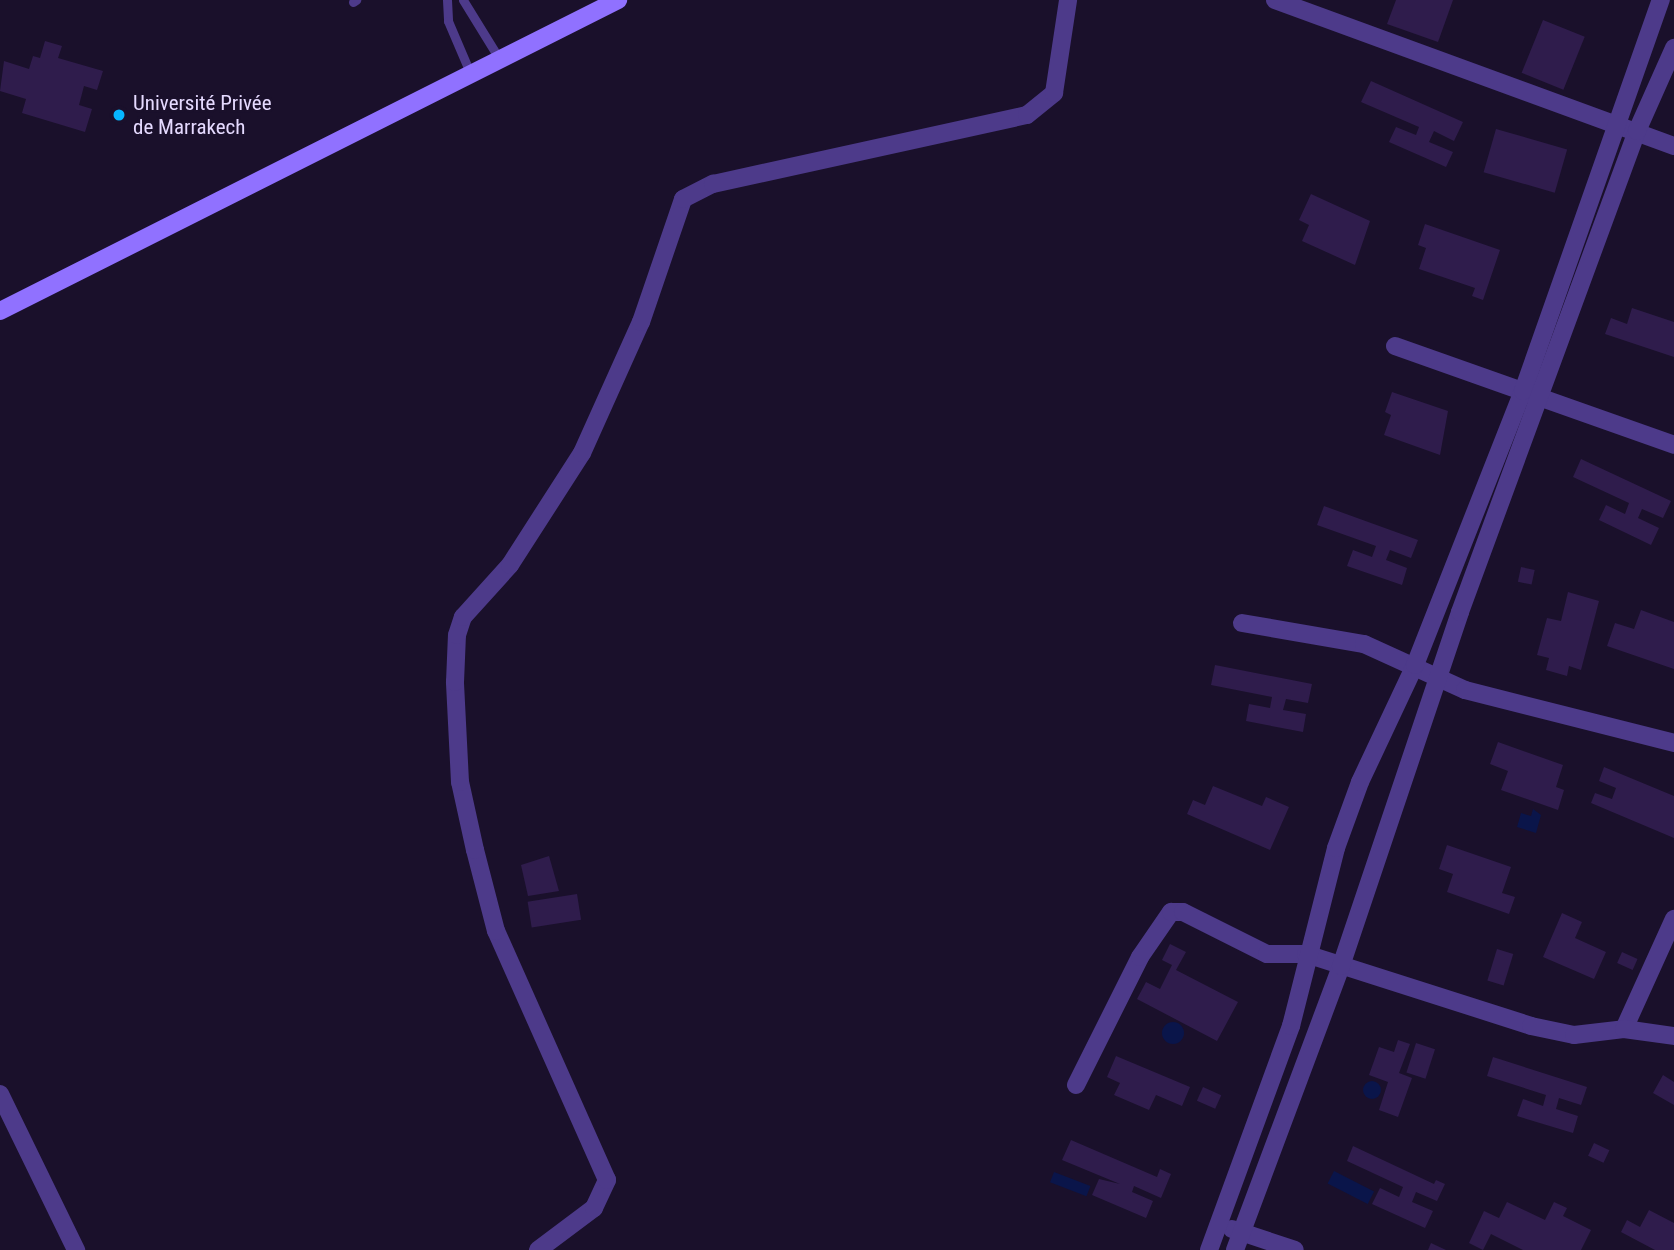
<!DOCTYPE html>
<meta charset="utf-8">
<style>
body{margin:0}
#map{position:relative;width:1674px;height:1250px;overflow:hidden;background:#1a102b;font-family:"Roboto Condensed",sans-serif}
div>[style]{position:absolute}
[style*='--x']{left:calc(var(--x)*1px);top:calc(var(--y)*1px);width:calc(var(--w)*1px);rotate:calc(var(--a)*1deg)}
.water>*{inset:0;background:#0a154a;transform-origin:0 0}
.round{border-radius:50%}
.building>*{inset:0;background:#2f1c4c;transform-origin:0 0}
.service>*{height:9px;margin:-4.5px;padding:0 4.5px;transform-origin:4.5px;border-radius:4.5px;background:#4d3a8a}
.minor>*{height:18px;margin:-9px;padding:0 9px;transform-origin:9px;border-radius:9px;background:#4d3a8a}
.secondary>*{height:18px;margin:-9px;padding:0 9px;transform-origin:9px;border-radius:9px;background:#9071ff}
.dots>*{width:19px;height:19px;translate:-50% -50%;box-sizing:border-box;border:4px solid #1a102b;border-radius:50%}
span{translate:-50% -50%;white-space:nowrap;text-align:center;line-height:1.15;-webkit-text-stroke:5px #1a102b;paint-order:stroke}
.poi-label{font-size:21px;color:#e5daff}
.left{translate:0 -50%;text-align:left}
</style>
<div id="map">
<div class="water">
<i style="clip-path:polygon(1533px 809px,1541px 815px,1536px 833px,1517px 827px,1521px 813px,1531px 816px)"></i>
<i class="round" style="left:1162px;top:1022px;width:22px;height:22px"></i>
<i class="round" style="left:1363px;top:1081px;width:18px;height:18px"></i>
<i style="left:1334px;top:1171px;width:45px;height:14px;rotate:27deg"></i>
<i style="left:1054px;top:1172px;width:39px;height:11px;rotate:21deg"></i>
</div>
<div class="building">
<i style="clip-path:polygon(1396px 0,1453px 0,1438px 42px,1387px 24px)"></i>
<i style="left:1543px;top:20px;width:45px;height:57px;rotate:22deg"></i>
<i style="clip-path:polygon(45px 41px,62px 46px,58px 58px,103px 71px,97px 90px,84px 86px,79px 105px,92px 109px,85px 132px,22px 113px,26px 99px,0 91px,4px 61px,29px 69px,33px 56px,40px 58px)"></i>
<i style="clip-path:polygon(1371px 81px,1463px 122px,1454px 141px,1434px 131px,1429px 142px,1453px 152px,1446px 167px,1389px 142px,1396px 127px,1416px 135px,1419px 127px,1361px 102px)"></i>
<i style="left:1496px;top:129px;width:74px;height:45px;rotate:16deg"></i>
<i style="clip-path:polygon(1311px 194px,1370px 221px,1355px 265px,1302px 241px,1309px 225px,1299px 220px)"></i>
<i style="clip-path:polygon(1425px 224px,1500px 250px,1483px 300px,1472px 296px,1475px 288px,1419px 269px,1426px 248px,1418px 245px)"></i>
<i style="clip-path:polygon(1632px 308px,1674px 322px,1674px 357px,1605px 334px,1611px 318px,1627px 324px)"></i>
<i style="clip-path:polygon(1392px 392px,1448px 411px,1440px 455px,1384px 435px,1391px 415px,1385px 412px)"></i>
<i style="clip-path:polygon(1581px 459px,1671px 501px,1663px 518px,1642px 509px,1638px 518px,1659px 528px,1651px 545px,1599px 520px,1606px 505px,1625px 514px,1629px 503px,1573px 477px)"></i>
<i style="clip-path:polygon(1324px 506px,1418px 540px,1411px 558px,1390px 550px,1386px 560px,1407px 568px,1402px 585px,1347px 566px,1353px 550px,1372px 557px,1376px 546px,1317px 525px)"></i>
<i style="left:1521px;top:567px;width:14px;height:15px;rotate:12deg"></i>
<i style="clip-path:polygon(1568px 592px,1599px 601px,1581px 670px,1569px 666px,1567px 676px,1546px 670px,1549px 658px,1537px 655px,1547px 618px,1561px 621px)"></i>
<i style="clip-path:polygon(1641px 610px,1674px 622px,1674px 669px,1607px 646px,1615px 623px,1634px 629px)"></i>
<i style="clip-path:polygon(1215px 665px,1312px 684px,1308px 703px,1286px 699px,1283px 710px,1306px 714px,1303px 732px,1246px 721px,1249px 704px,1270px 708px,1272px 697px,1211px 685px)"></i>
<i style="clip-path:polygon(1498px 742px,1563px 765px,1556px 787px,1564px 790px,1558px 810px,1501px 790px,1508px 771px,1490px 764px)"></i>
<i style="clip-path:polygon(1604px 767px,1674px 796px,1674px 838px,1591px 803px,1595px 793px,1612px 799px,1616px 788px,1599px 781px)"></i>
<i style="clip-path:polygon(1213px 786px,1262px 806px,1266px 797px,1289px 807px,1270px 850px,1187px 814px,1193px 800px,1205px 805px)"></i>
<i style="clip-path:polygon(1447px 845px,1511px 867px,1502px 893px,1515px 897px,1509px 914px,1447px 892px,1453px 874px,1439px 869px)"></i>
<i style="clip-path:polygon(549px 856px,559px 891px,528px 896px,521px 865px)"></i>
<i style="left:577px;top:894px;width:26px;height:50px;rotate:81deg"></i>
<i style="clip-path:polygon(1562px 913px,1582px 922px,1575px 938px,1606px 952px,1594px 979px,1543px 957px)"></i>
<i style="clip-path:polygon(1170px 944px,1186px 952px,1176px 970px,1238px 1002px,1217px 1041px,1137px 999px,1146px 982px,1160px 989px,1172px 965px,1162px 960px)"></i>
<i style="left:1497px;top:949px;width:17px;height:33px;rotate:17deg"></i>
<i style="left:1622px;top:952px;width:17px;height:12px;rotate:24deg"></i>
<i style="clip-path:polygon(1398px 1040px,1410px 1044px,1399px 1073px,1412px 1078px,1398px 1117px,1379px 1110px,1388px 1082px,1369px 1075px,1379px 1047px,1394px 1052px)"></i>
<i style="left:1416px;top:1043px;width:20px;height:31px;rotate:18deg"></i>
<i style="clip-path:polygon(1116px 1056px,1190px 1087px,1182px 1106px,1156px 1095px,1149px 1110px,1114px 1095px,1120px 1083px,1107px 1077px)"></i>
<i style="clip-path:polygon(1493px 1057px,1587px 1087px,1581px 1105px,1559px 1098px,1556px 1109px,1578px 1116px,1573px 1133px,1517px 1116px,1523px 1099px,1543px 1106px,1546px 1095px,1487px 1076px)"></i>
<i style="clip-path:polygon(1663px 1075px,1674px 1082px,1674px 1105px,1653px 1093px)"></i>
<i style="left:1203px;top:1087px;width:20px;height:15px;rotate:24deg"></i>
<i style="clip-path:polygon(1071px 1140px,1157px 1177px,1160px 1169px,1171px 1174px,1161px 1198px,1134px 1186px,1132px 1192px,1153px 1201px,1146px 1218px,1092px 1195px,1099px 1179px,1120px 1184px,1062px 1160px)"></i>
<i style="left:1594px;top:1143px;width:17px;height:14px;rotate:25deg"></i>
<i style="clip-path:polygon(1353px 1146px,1434px 1184px,1436px 1180px,1445px 1184px,1437px 1201px,1416px 1192px,1412px 1202px,1433px 1211px,1425px 1228px,1372px 1204px,1380px 1188px,1399px 1197px,1403px 1187px,1347px 1161px)"></i>
<i style="clip-path:polygon(1507px 1202px,1545px 1220px,1554px 1202px,1567px 1208px,1563px 1216px,1591px 1230px,1581px 1250px,1523px 1250px,1491px 1234px,1483px 1250px,1469px 1243px,1484px 1211px,1499px 1218px)"></i>
<i style="clip-path:polygon(1649px 1210px,1674px 1223px,1674px 1250px,1655px 1250px,1621px 1232px,1627px 1220px,1640px 1227px)"></i>
<i style="clip-path:polygon(1431px 1243px,1446px 1250px,1428px 1250px)"></i>
</div>
<div class="service">
<i style="--x:447;--y:0;--w:21;--a:87"></i>
<i style="--x:448;--y:21;--w:59;--a:66.9"></i>
<i style="--x:463;--y:0;--w:70;--a:58.3"></i>
<i style="--x:353;--y:2;--w:4;--a:-34"></i>
</div>
<div class="minor">
<i style="--x:1275;--y:0;--w:425;--a:20.1"></i>
<i style="--x:1395;--y:346;--w:296;--a:19.5"></i>
<i style="--x:1242;--y:623;--w:124;--a:9.8"></i>
<i style="--x:1364;--y:644;--w:111;--a:24.5"></i>
<i style="--x:1465;--y:690;--w:216;--a:14.2"></i>
<i style="--x:1624;--y:1029;--w:121;--a:-65.6"></i>
<i style="--x:1076;--y:1085;--w:143;--a:-63.4"></i>
<i style="--x:1140;--y:957;--w:55;--a:-55.4"></i>
<i style="--x:1171;--y:912;--w:12;--a:0"></i>
<i style="--x:1183;--y:912;--w:94;--a:26.6"></i>
<i style="--x:1267;--y:954;--w:39;--a:0"></i>
<i style="--x:1306;--y:954;--w:236;--a:17.7"></i>
<i style="--x:1531;--y:1026;--w:44;--a:11.8"></i>
<i style="--x:1574;--y:1035;--w:50;--a:-6.8"></i>
<i style="--x:1624;--y:1029;--w:50;--a:8"></i>
<i style="--x:0;--y:1094;--w:174;--a:64"></i>
<i style="--x:1232;--y:1229;--w:66;--a:18.4"></i>
<i style="--x:538;--y:1250;--w:70;--a:-36.9"></i>
<i style="--x:594;--y:1208;--w:31;--a:-65"></i>
<i style="--x:607;--y:1180;--w:273;--a:-114"></i>
<i style="--x:496;--y:931;--w:84;--a:-104.5"></i>
<i style="--x:475;--y:850;--w:70;--a:-102.4"></i>
<i style="--x:460;--y:782;--w:100;--a:-92.9"></i>
<i style="--x:455;--y:682;--w:47;--a:-87.6"></i>
<i style="--x:457;--y:635;--w:19;--a:-72"></i>
<i style="--x:463;--y:617;--w:70;--a:-47.9"></i>
<i style="--x:510;--y:565;--w:133;--a:-57.3"></i>
<i style="--x:582;--y:453;--w:144;--a:-65.8"></i>
<i style="--x:641;--y:322;--w:130;--a:-71.1"></i>
<i style="--x:683;--y:199;--w:34;--a:-27"></i>
<i style="--x:713;--y:184;--w:321;--a:-12.4"></i>
<i style="--x:1027;--y:115;--w:35;--a:-39"></i>
<i style="--x:1054;--y:93;--w:94;--a:-81.4"></i>
<i style="--x:1209;--y:1250;--w:239;--a:-69.9"></i>
<i style="--x:1291;--y:1026;--w:184;--a:-75.8"></i>
<i style="--x:1336;--y:848;--w:70;--a:-70"></i>
<i style="--x:1360;--y:782;--w:129;--a:-64.8"></i>
<i style="--x:1415;--y:665;--w:295;--a:-68.5"></i>
<i style="--x:1523;--y:391;--w:415;--a:-70.6"></i>
<i style="--x:1235;--y:1250;--w:303;--a:-69.5"></i>
<i style="--x:1341;--y:966;--w:373;--a:-71.4"></i>
<i style="--x:1460;--y:612;--w:513;--a:-69.8"></i>
<i style="--x:1637;--y:131;--w:91;--a:-66"></i>
</div>
<div class="secondary">
<i style="--x:0;--y:311;--w:692;--a:-26.71"></i>
</div>
<div class="dots">
<i style="left:119px;top:115px;background:#06b6ff"></i>
</div>
<div class="poi-label">
<span class="left" style="left:133px;top:115px">Université Privée<br>de Marrakech</span>
</div>
</div>
